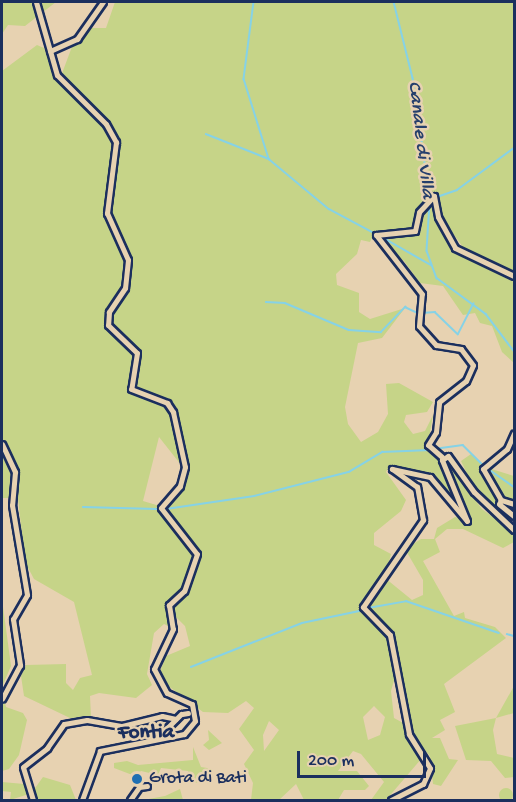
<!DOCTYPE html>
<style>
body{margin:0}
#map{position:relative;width:516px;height:802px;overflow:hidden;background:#e7d2b1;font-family:"Gochi Hand",sans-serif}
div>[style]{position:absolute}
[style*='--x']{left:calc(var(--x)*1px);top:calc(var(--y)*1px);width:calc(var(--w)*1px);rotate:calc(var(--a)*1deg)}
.green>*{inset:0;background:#c6d488}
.round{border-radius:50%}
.stream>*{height:1.5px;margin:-0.75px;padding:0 0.75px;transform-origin:0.75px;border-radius:0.75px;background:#86d2e6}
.roads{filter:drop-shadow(2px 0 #1b2f5e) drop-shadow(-2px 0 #1b2f5e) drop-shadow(0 2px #1b2f5e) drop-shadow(0 -2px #1b2f5e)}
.minor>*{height:5px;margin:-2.5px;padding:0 2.5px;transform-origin:2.5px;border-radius:2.5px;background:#e7d2b1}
.dots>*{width:16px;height:16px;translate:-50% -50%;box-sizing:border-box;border:3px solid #e7d2b1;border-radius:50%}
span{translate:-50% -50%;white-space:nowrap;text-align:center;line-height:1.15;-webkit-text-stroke:5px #e7d2b1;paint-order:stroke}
.poi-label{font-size:18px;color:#1b2f5e}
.left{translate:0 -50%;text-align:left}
.water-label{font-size:20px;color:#263f6c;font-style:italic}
.quarter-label{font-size:21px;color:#1b2f5e;font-weight:700}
.frame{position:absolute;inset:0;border:3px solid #1b2f5e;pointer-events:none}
.scale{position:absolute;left:297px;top:751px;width:129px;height:27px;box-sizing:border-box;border:3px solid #1b2f5e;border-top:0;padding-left:8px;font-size:18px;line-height:21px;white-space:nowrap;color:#1b2f5e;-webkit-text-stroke:4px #e7d2b1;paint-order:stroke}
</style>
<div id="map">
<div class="green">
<i style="clip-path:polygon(2px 2px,56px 2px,25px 26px,8px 25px,2px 34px)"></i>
<i style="clip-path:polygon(evenodd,115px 2px,514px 2px,514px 274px,468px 254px,441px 217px,439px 196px,433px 194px,409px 232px,375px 231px,370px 242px,361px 240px,357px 254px,336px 274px,337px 285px,359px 293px,359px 312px,370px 319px,405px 308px,382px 338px,358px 343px,345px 407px,348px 424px,361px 442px,378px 432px,388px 414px,386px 384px,399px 383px,433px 402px,427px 412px,406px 415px,404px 422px,413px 434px,425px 431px,433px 415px,427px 450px,439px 456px,450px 476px,461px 516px,434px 477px,390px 465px,386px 472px,406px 500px,401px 511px,374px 533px,374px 545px,391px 554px,385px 578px,412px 600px,423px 595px,423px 580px,405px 549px,421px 539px,434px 539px,437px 528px,455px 517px,470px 520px,446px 460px,482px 509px,514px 533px,514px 542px,503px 548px,463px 529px,447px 529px,435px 539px,440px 552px,423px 561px,454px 616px,464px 612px,465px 618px,495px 627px,506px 638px,444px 684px,455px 712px,440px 720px,445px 730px,432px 738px,440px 738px,449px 759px,458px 760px,441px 786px,433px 784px,430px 756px,410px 733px,399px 663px,391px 691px,394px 718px,405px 724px,422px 758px,386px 800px,371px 800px,384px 782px,361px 754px,353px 751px,338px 771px,357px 771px,369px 786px,365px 790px,344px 790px,338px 800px,304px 800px,296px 784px,279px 800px,251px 800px,253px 783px,244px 764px,254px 750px,239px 729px,254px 708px,246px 701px,228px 713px,203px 712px,163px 682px,159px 674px,166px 656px,190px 646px,185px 626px,174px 615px,170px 627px,164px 624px,154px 633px,147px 674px,152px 685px,136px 698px,99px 693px,90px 696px,91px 717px,70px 718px,24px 696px,21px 676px,26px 665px,66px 664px,66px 683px,73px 690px,80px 678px,92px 675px,74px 602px,34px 579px,25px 562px,18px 498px,2px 498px,2px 71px,37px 45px,44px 48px,54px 76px,61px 76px,73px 44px,92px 28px,106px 28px,115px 2px,159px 437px,189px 475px,163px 507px,143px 501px,159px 437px,115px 2px,374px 706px,385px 717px,380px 735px,368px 740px,363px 717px,374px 706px,115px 2px,269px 721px,279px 730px,264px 751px,263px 735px,269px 721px)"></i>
<i style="clip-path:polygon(434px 199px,435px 219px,454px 249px,514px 278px,514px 363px,502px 352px,492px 326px,480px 323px,475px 313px,463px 315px,443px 286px,420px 283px,404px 261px,390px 252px,388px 243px,382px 245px,380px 235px,414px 234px,420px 213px)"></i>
<i style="clip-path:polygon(471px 454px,485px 467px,514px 476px,514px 502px,501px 497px,497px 503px,514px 525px,474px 488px,461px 461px)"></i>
<i style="clip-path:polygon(2px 599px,11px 666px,2px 687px)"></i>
<i style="clip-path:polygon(514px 686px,514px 713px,496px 718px,493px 730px,497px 754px,514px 758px,514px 777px,505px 778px,491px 761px,466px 760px,455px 726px,496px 718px)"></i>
<i style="clip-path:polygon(2px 690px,6px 707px,23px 713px,27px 720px,19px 755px,9px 769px,2px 771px)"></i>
<i style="clip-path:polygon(208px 730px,222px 743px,209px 750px,203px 745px,209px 740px)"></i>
<i style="clip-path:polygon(193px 747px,201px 767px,213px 769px,202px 782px,193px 783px,188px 771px,161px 768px,158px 775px,141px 771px,135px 776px,114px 768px,114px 763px,127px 761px,138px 765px,193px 760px)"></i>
<i style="clip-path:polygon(43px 777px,70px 785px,76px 800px,36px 800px,33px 791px)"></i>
<i style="clip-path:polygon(2px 782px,24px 784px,29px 794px,10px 800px,11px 792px,2px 791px)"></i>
<i class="round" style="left:499px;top:788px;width:14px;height:14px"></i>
<i style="clip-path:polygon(180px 789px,183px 800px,143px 800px,165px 796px)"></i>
</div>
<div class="stream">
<i style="--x:254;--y:2;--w:78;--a:97.4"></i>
<i style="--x:244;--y:79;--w:84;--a:72.6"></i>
<i style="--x:269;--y:159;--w:78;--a:39.8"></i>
<i style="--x:329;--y:209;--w:53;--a:28"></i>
<i style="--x:394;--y:2;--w:78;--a:76"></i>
<i style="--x:413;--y:78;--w:121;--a:81.9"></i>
<i style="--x:206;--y:134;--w:68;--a:21.6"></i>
<i style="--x:437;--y:197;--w:21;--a:-19"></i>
<i style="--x:457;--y:190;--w:71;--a:-36.4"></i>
<i style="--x:430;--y:203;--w:48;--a:93.6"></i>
<i style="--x:427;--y:251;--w:29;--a:70"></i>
<i style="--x:437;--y:278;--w:61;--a:36.3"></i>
<i style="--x:486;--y:314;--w:46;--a:52.9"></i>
<i style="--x:380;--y:236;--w:59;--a:29.6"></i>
<i style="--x:266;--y:302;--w:19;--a:3"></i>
<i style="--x:285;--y:303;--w:69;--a:22.9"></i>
<i style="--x:349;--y:330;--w:32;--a:4"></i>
<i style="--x:381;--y:332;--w:35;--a:-46"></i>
<i style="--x:405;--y:307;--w:14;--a:25"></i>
<i style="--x:422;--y:313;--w:13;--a:-4"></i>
<i style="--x:435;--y:312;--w:32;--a:44"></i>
<i style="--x:458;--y:334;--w:34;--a:-63"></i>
<i style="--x:434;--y:449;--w:29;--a:-8"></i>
<i style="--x:463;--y:445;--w:28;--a:45"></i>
<i style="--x:487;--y:468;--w:33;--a:35"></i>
<i style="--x:83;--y:507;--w:74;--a:1.5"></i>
<i style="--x:166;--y:509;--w:89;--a:-8.4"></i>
<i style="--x:254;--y:496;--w:98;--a:-14.2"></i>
<i style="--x:349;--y:472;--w:39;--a:-31"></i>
<i style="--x:382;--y:452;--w:48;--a:-2.4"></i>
<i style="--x:368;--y:608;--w:39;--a:-10"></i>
<i style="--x:406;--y:601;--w:98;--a:19"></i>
<i style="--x:507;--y:634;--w:7;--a:16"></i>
<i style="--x:191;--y:667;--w:119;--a:-21.6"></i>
<i style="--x:302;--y:623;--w:63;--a:-11.8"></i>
</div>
<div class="roads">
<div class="minor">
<i style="--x:36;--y:2;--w:76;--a:74"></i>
<i style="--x:57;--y:75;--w:69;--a:45"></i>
<i style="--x:106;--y:124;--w:21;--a:61"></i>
<i style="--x:116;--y:142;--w:72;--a:97.2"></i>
<i style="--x:107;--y:213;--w:51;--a:65.9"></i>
<i style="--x:128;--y:260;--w:28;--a:96"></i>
<i style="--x:125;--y:288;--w:29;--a:124"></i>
<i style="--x:109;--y:312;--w:13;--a:94"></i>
<i style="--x:108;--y:325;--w:40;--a:44"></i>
<i style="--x:137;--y:353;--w:36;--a:99"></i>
<i style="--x:131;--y:389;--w:39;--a:21"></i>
<i style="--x:167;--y:403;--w:11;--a:56"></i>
<i style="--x:173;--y:412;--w:56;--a:77.7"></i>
<i style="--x:185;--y:467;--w:20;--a:105"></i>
<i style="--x:180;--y:486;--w:29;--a:131"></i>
<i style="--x:161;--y:508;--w:58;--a:52"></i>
<i style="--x:197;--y:554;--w:39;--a:109"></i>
<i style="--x:184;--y:591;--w:21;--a:137"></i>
<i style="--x:169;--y:605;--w:24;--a:81"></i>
<i style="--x:173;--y:629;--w:44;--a:115.4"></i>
<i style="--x:154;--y:669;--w:27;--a:62"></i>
<i style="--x:167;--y:693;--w:27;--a:24"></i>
<i style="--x:192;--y:704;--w:17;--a:80"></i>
<i style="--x:195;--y:721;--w:17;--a:130"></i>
<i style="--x:184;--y:734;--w:86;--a:168.6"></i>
<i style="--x:100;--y:751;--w:52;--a:110.2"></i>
<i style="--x:50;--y:51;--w:30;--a:-24"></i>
<i style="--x:77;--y:39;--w:45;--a:-54.9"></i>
<i style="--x:2;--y:444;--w:31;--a:65"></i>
<i style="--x:15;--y:472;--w:33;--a:95"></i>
<i style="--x:12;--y:505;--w:91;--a:80.5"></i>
<i style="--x:27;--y:595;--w:28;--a:120"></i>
<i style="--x:13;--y:619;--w:47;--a:81.3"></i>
<i style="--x:20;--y:665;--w:38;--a:118"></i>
<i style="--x:442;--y:457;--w:18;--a:-139"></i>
<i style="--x:428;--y:445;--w:15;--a:-58"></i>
<i style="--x:436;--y:432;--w:30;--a:-84"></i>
<i style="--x:439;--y:402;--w:34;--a:-38"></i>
<i style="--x:466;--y:381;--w:17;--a:-66"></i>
<i style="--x:473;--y:365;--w:20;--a:-127"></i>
<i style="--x:461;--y:349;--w:25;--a:-171"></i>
<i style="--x:436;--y:345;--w:25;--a:-132"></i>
<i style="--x:419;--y:326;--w:32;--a:-85"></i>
<i style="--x:422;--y:294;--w:75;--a:-127.9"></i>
<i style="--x:376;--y:235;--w:39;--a:-6"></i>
<i style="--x:415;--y:231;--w:19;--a:-78"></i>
<i style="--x:419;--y:212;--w:22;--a:-47"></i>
<i style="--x:434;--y:196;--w:21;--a:79"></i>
<i style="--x:438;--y:217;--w:35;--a:61"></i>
<i style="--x:455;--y:248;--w:65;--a:25.4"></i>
<i style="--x:501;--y:500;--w:36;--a:-120"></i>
<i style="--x:483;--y:469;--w:31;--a:-40"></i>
<i style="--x:507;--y:449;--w:17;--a:-66"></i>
<i style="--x:514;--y:504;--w:14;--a:-163"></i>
<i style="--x:501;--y:500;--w:4;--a:117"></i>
<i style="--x:499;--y:504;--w:19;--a:39"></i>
<i style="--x:182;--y:714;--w:6;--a:-9"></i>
<i style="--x:157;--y:738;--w:34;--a:-45"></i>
<i style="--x:33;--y:800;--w:34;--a:-107"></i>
<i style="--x:23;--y:767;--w:31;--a:-38"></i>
<i style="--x:47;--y:748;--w:29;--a:-55"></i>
<i style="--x:64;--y:724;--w:23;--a:-10"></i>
<i style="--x:87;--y:720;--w:36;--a:10"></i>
<i style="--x:122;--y:726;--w:41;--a:-14"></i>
<i style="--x:162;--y:716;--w:14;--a:12"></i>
<i style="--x:130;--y:800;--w:16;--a:-55"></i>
<i style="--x:139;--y:787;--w:8;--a:-7"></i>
<i style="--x:391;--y:800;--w:36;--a:-27"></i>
<i style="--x:423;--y:784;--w:17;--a:-66"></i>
<i style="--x:430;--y:768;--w:40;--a:-122"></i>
<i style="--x:409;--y:734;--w:101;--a:-100.9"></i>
<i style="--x:390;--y:635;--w:39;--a:-134"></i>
<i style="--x:363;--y:607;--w:106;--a:-55.4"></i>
<i style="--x:423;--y:520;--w:34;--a:-100"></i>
<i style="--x:417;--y:487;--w:31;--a:-144"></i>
<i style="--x:392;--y:469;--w:39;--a:12"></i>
<i style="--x:430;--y:477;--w:57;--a:49.9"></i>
<i style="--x:467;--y:521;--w:66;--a:-112.3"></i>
<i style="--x:442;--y:460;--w:7;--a:-34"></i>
<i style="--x:448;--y:456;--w:44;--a:54.2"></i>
<i style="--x:474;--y:492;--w:55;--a:43.5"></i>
</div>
</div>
<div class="dots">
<i style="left:137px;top:779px;background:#1f6fb2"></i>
</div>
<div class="poi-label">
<span class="left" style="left:149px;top:779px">Grota di Bati</span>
</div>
<div class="water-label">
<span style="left:420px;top:140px;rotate:83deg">Canale di Villa</span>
</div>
<div class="quarter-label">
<span style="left:146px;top:734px">Fontia</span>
</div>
<div class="frame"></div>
<div class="scale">200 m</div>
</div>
